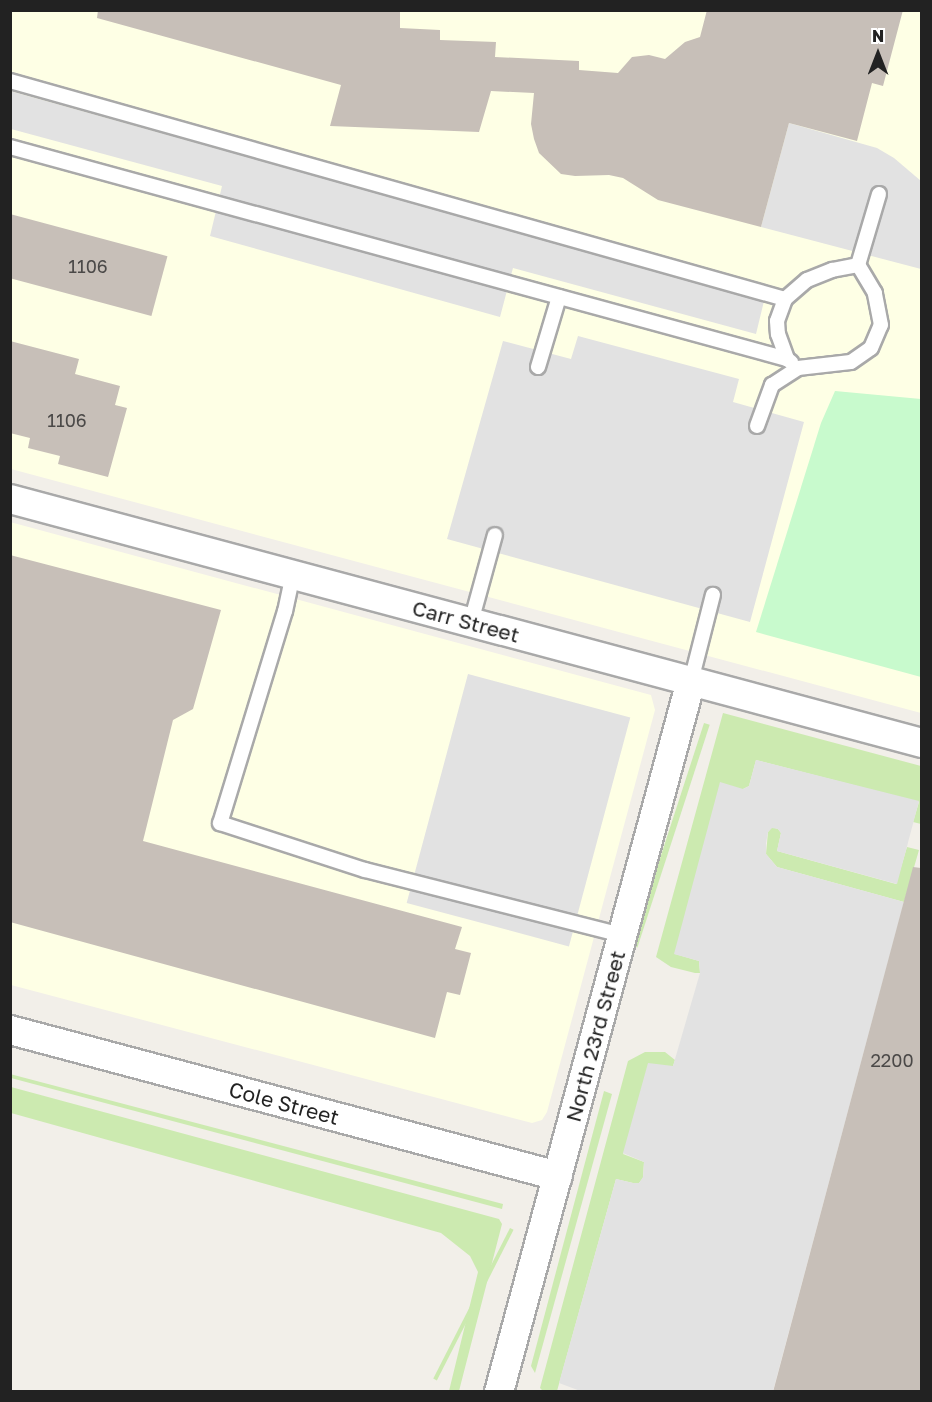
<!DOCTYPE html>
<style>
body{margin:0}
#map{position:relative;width:932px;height:1402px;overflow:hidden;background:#f2efe9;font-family:"Golos Text",sans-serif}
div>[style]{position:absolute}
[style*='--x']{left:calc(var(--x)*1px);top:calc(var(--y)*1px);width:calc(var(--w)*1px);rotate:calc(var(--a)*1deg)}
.education>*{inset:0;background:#feffe5}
.grass>*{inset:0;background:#cceab0;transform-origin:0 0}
.park>*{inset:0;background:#c8facd}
.parking>*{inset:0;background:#e2e2e2;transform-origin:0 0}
.building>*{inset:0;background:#c7bfb8;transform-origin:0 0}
.roads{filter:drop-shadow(2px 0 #a9a9a9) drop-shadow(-2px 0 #a9a9a9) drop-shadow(0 2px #a9a9a9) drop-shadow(0 -2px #a9a9a9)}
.service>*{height:14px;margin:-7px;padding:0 7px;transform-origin:7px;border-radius:7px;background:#fff}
.minor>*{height:28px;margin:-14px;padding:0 14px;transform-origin:14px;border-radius:14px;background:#fff}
span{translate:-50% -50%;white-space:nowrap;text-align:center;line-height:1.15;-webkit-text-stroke:6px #fff;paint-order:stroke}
.number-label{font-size:18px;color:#4b4948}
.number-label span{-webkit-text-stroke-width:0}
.street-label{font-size:21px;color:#222}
.frame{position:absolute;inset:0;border:12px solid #222;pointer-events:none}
.north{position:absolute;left:848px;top:24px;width:60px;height:60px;-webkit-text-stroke:4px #fff;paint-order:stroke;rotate:0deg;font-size:16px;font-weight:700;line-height:24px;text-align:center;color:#222}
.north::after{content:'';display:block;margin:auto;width:21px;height:27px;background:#222;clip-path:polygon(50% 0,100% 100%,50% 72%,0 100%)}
</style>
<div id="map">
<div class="education">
<i style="clip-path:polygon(10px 11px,921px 11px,921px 713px,11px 469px)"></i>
<i style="clip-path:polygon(10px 522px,651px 695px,655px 710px,547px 1112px,542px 1120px,532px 1123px,11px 985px)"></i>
</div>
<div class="grass">
<i style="clip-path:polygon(723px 713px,921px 766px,921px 824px,913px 822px,919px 802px,756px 760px,749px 786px,743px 789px,675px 954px,699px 961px,700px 973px,695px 973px,671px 967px,656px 957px)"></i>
<i style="left:704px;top:723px;width:6px;height:234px;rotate:18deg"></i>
<i style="clip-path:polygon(772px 827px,778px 829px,781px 833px,777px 851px,896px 884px,907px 847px,919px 850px,904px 902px,777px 867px,766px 854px,768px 832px)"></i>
<i style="clip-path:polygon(645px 1052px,665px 1052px,675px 1060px,673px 1066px,667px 1067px,623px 1154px,644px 1162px,643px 1178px,639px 1183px,633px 1183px,616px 1179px,557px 1391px,543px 1391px,540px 1388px,628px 1061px)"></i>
<i style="clip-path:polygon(10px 1074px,503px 1204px,502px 1209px,11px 1078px)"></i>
<i style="clip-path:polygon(11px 1087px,499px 1219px,502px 1224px,459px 1391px,449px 1391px,478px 1272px,470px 1256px,441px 1233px,11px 1113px)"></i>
<i style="clip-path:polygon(604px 1091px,612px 1094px,535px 1373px,531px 1366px)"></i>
<i style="left:510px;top:1228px;width:4px;height:169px;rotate:27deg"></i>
</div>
<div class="park">
<i style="clip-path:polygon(835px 391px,921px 399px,921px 677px,756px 632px,821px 423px)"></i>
</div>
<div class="parking">
<i style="clip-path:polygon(10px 91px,764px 301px,756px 334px,513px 268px,500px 317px,210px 236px,222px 186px,11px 129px)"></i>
<i style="clip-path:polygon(789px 123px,877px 148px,894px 158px,921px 181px,921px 269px,761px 227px)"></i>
<i style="clip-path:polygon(578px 336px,739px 379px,733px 402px,804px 422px,750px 622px,447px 539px,503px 341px,571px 359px)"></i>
<i style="left:468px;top:674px;width:168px;height:237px;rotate:15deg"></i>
<i style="clip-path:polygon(756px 760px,919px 801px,897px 884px,777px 851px,781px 833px,778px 829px,772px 828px,768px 832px,766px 843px,766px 854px,777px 867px,904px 902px,773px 1391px,583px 1392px,559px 1383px,616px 1179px,633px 1183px,639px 1183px,643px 1177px,644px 1162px,623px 1153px,648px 1063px,673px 1066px,700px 973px,699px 961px,674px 954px,720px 782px,743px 789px,749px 786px)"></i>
</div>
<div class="building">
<i style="clip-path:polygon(98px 10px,400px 10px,400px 28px,440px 30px,440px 40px,496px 42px,495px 57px,579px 61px,579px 70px,618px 73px,632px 57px,649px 55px,665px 59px,685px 42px,700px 37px,707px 10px,903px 10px,883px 86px,872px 83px,857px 141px,789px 123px,761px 227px,658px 200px,623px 178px,609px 175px,575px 176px,561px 174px,539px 153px,534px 139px,531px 124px,534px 93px,491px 91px,479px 132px,330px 126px,341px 85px,97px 18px)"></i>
<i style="left:10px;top:214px;width:163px;height:62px;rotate:15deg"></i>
<i style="clip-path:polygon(10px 341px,79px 359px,75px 374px,120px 386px,115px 405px,127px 408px,108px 477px,58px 464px,60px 456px,28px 448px,30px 438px,10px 433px)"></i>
<i style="clip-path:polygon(10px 555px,221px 610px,193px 709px,173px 720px,143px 841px,462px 927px,455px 949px,471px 953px,460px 995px,447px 992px,435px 1038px,10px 922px)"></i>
<i style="clip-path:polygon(913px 867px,921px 868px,921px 1392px,773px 1392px)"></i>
</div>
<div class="roads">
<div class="service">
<i style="--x:10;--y:81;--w:805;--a:15.71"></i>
<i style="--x:785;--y:299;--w:29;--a:-41"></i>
<i style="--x:807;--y:280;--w:27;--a:-22"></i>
<i style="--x:832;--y:270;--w:26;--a:-11"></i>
<i style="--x:10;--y:147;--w:805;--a:15.26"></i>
<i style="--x:785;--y:299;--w:23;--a:110"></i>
<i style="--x:777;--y:321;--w:13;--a:86"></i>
<i style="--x:778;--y:334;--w:27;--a:70"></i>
<i style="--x:787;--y:359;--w:5;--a:37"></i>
<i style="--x:538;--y:367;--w:73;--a:-73.3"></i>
<i style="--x:757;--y:426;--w:44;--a:-69.9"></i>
<i style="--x:772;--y:385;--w:31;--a:-33"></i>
<i style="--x:798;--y:368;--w:53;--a:-6.5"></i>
<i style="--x:851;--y:362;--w:24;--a:-35"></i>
<i style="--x:871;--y:348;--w:25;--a:-67"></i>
<i style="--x:881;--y:325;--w:33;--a:-101"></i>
<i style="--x:875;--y:293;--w:33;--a:-121"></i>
<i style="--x:858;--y:265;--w:74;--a:-73.5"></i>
<i style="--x:293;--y:574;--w:38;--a:102"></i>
<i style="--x:285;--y:611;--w:222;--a:107"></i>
<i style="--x:220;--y:823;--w:152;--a:18"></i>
<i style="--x:365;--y:870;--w:265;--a:14.2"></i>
<i style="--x:471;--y:622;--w:90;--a:-74.6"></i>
<i style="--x:691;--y:681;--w:89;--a:-75.7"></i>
</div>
<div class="minor">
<i style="--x:10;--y:499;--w:944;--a:14.98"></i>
<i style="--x:10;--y:1030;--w:567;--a:14.92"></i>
<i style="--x:499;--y:1392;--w:736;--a:-74.89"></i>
</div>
</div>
<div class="number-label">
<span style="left:88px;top:266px">1106</span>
<span style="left:67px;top:420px">1106</span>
<span style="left:892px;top:1060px">2200</span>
</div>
<div class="street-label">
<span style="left:466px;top:621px;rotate:15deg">Carr Street</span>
<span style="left:595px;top:1036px;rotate:-75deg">North 23rd Street</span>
<span style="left:284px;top:1103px;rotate:15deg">Cole Street</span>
</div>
<div class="frame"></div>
<div class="north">N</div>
</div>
